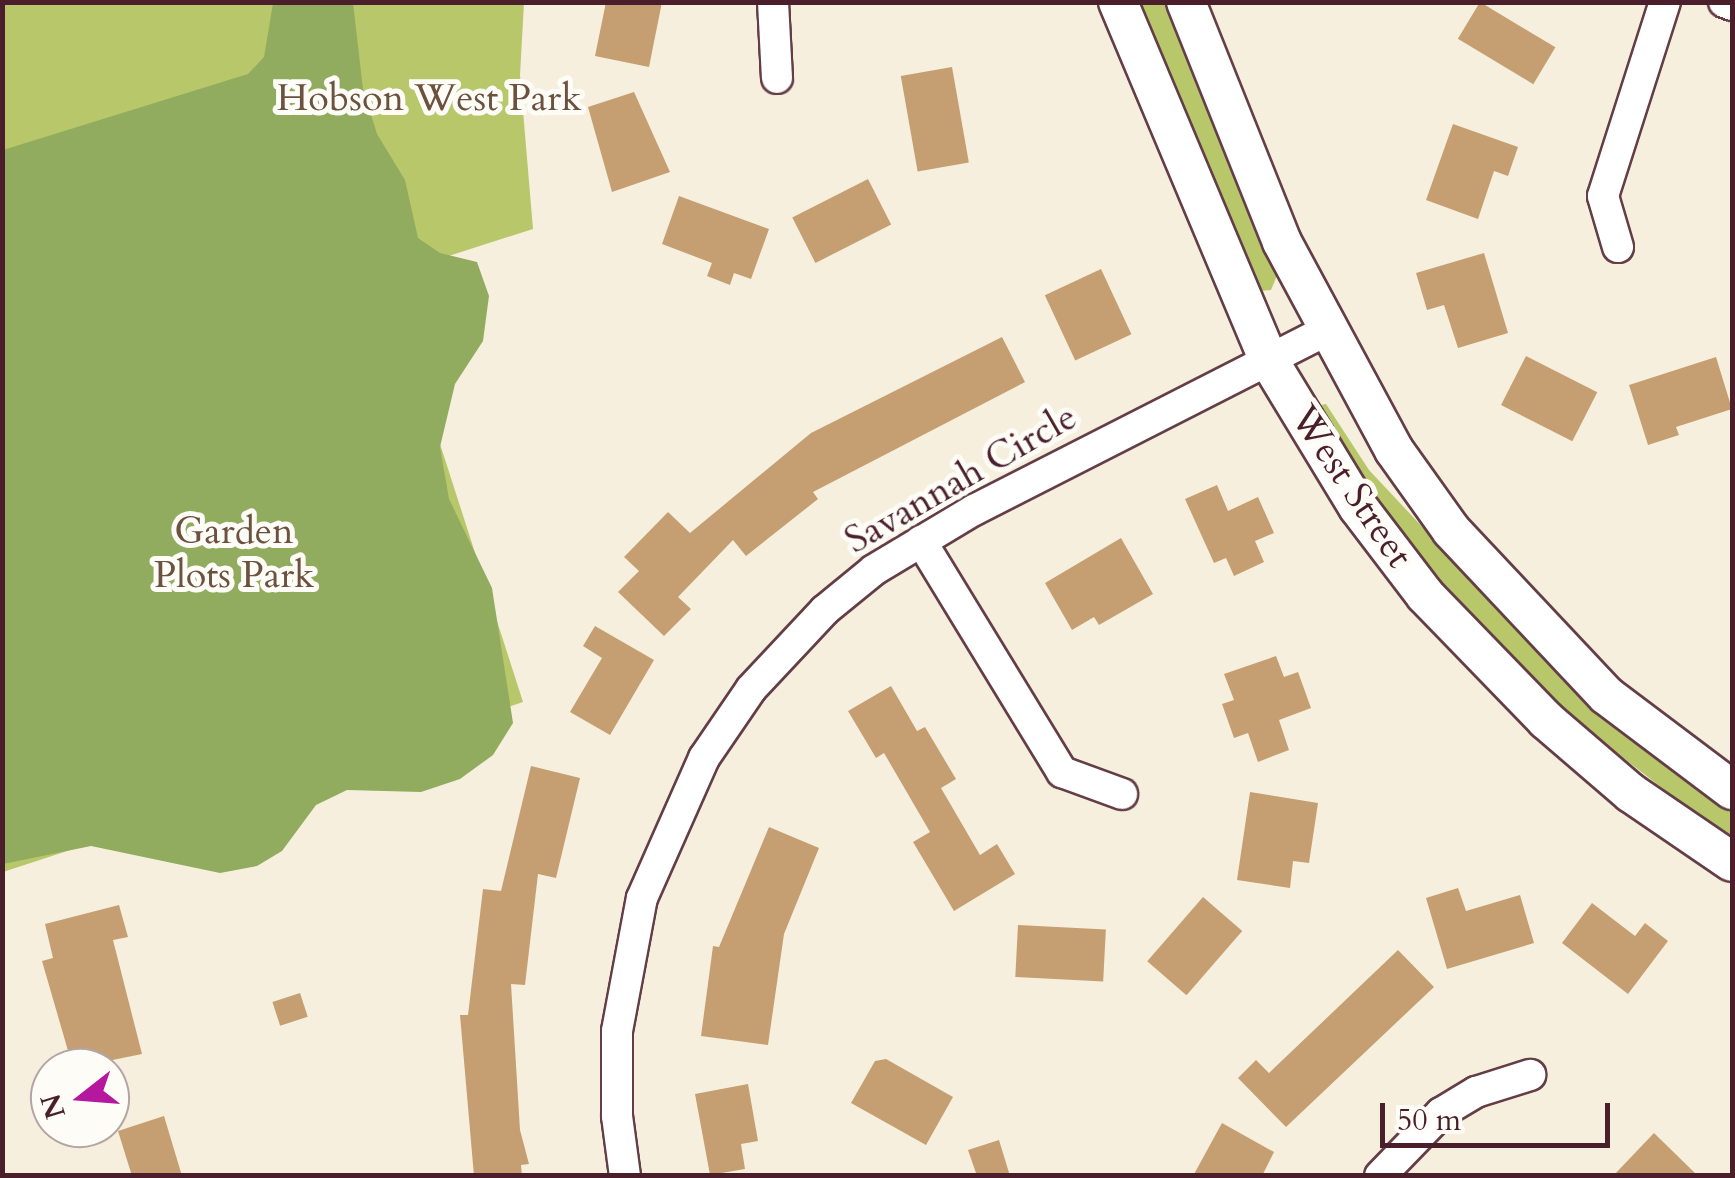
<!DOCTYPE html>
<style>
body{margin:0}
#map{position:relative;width:1735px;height:1178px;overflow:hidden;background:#f6efdd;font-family:Cardo,serif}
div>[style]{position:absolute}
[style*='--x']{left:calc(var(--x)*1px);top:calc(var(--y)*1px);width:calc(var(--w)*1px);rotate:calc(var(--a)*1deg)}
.green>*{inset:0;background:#b7c76a}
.forest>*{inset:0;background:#91ac5e}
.building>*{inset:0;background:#c59f71;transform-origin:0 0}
.roads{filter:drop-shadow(2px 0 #643e46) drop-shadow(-2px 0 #643e46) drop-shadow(0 2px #643e46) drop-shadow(0 -2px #643e46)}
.minor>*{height:30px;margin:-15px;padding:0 15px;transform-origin:15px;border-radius:15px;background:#fff}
.tertiary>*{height:38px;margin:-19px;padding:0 19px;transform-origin:19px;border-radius:19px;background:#fff}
span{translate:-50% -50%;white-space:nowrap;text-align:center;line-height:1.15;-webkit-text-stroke:10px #fdfcf7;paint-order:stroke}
.park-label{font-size:38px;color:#6b513e}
.street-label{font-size:38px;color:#4a1f2b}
.frame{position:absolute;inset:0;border:5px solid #4a1f2b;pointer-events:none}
.north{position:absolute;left:30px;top:1048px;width:100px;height:100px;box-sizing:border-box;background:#fdfcf7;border:2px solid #b5a4a5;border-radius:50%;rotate:253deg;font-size:28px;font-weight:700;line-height:40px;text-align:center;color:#4a1f2b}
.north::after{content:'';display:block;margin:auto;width:35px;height:45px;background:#b5179e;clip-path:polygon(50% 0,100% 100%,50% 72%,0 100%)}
.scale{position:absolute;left:1380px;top:1103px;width:230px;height:45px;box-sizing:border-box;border:5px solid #4a1f2b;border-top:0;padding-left:12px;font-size:30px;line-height:35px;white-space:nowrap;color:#4a1f2b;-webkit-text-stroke:8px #fdfcf7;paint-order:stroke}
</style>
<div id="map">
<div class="green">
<i style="clip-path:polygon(2px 3px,524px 3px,520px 75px,533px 229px,386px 276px,523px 702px,3px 872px)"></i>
<i style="clip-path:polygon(1136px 3px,1168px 3px,1278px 273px,1271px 290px,1259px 291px)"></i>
<i style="clip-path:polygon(1326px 404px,1369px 470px,1562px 676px,1732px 807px,1732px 842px,1551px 702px,1474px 623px,1399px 533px,1317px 411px,1316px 406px)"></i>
</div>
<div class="forest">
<i style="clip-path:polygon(273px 3px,353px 3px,363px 89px,377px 134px,405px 180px,418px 238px,440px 253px,477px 262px,489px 296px,483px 341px,455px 384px,440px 447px,449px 499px,492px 588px,513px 723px,493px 755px,460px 779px,421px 792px,347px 790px,316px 805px,282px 851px,257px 866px,220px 873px,91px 846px,3px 864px,3px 150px,248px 74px,264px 57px)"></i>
</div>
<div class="building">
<i style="clip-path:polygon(606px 2px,662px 2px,649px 67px,595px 56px)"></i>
<i style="left:1480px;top:2px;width:88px;height:43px;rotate:31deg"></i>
<i style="left:952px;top:67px;width:97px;height:52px;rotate:80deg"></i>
<i style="clip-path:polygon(634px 92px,670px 172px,612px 192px,588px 107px)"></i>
<i style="clip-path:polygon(1453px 124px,1518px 147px,1508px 176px,1494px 171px,1478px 219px,1426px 200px)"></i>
<i style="left:868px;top:179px;width:51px;height:85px;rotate:63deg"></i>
<i style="clip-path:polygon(679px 196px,769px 229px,751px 279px,734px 273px,730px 285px,707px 276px,712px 263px,662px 244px)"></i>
<i style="clip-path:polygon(1484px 253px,1508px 333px,1458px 348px,1444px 305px,1427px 310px,1416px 273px)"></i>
<i style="left:1101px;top:269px;width:72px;height:62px;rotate:65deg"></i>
<i style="clip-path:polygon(1002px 337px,1025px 382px,813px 492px,818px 499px,746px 556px,733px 540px,678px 597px,691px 609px,664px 636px,618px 592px,639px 571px,624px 557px,668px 512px,690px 533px,811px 433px)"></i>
<i style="left:1526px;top:356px;width:80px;height:55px;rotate:27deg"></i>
<i style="clip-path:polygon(1716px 357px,1732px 409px,1676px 427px,1679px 435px,1648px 445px,1629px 385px)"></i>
<i style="clip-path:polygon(1217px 485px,1228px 511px,1258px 497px,1274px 533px,1255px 541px,1264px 562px,1234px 576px,1226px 558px,1214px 563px,1185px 499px)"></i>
<i style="clip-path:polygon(1121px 538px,1153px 594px,1099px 625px,1094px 617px,1072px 630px,1045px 583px)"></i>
<i style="clip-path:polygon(595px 626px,654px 660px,610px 735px,570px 712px,602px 658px,583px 646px)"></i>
<i style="clip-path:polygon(1276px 656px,1284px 677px,1298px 672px,1311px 708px,1279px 720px,1289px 750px,1258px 762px,1248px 733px,1234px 738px,1222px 704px,1234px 700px,1224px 674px)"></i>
<i style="clip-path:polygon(891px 686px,917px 731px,925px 727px,956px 779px,941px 788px,980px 855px,997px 844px,1015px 874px,954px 911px,913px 842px,930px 832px,884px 753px,876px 758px,848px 711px)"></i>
<i style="clip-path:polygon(531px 766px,580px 778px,556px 878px,538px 874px,525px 985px,511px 984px,520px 1130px,529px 1164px,521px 1165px,522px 1176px,474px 1176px,460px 1015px,468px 1015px,483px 889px,501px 891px)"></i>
<i style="clip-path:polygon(1250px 792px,1318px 803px,1309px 863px,1293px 861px,1290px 888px,1237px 880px)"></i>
<i style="clip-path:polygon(769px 827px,819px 848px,784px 934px,768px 1045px,701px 1036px,713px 946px,719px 947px)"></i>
<i style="clip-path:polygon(1458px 888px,1466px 911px,1520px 895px,1534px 943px,1447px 969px,1426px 898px)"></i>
<i style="left:1203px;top:897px;width:52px;height:85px;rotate:41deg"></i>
<i style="clip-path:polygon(1592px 903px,1635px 936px,1645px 923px,1668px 941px,1628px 994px,1562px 943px)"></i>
<i style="clip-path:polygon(119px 905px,128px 937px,113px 940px,142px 1054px,73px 1068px,42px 961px,53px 958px,45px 924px)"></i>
<i style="left:1018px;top:925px;width:88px;height:52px;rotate:3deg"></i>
<i style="clip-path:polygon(1398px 950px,1434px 987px,1286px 1127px,1238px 1078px,1256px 1060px,1269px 1073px)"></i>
<i style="left:300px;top:993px;width:25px;height:29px;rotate:72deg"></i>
<i style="clip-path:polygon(886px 1059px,953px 1097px,926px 1145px,851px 1103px,875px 1061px)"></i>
<i style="clip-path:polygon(748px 1084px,758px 1141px,741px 1144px,745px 1169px,710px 1175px,695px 1094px)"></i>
<i style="clip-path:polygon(164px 1116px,182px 1176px,132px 1176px,118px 1131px)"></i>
<i style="clip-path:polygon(1222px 1123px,1274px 1152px,1262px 1176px,1193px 1176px)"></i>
<i style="clip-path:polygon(1654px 1133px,1698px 1176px,1613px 1176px)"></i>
<i style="clip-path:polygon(999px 1140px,1010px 1176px,977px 1176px,968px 1150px)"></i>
</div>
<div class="roads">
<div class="minor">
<i style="--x:773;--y:2;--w:76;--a:87"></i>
<i style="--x:1724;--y:2;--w:9;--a:21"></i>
<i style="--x:1618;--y:247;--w:53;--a:-106.4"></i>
<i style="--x:1603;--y:196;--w:204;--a:-72.3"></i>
<i style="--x:921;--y:541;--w:271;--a:58.6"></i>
<i style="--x:1062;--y:772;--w:64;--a:20.1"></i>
<i style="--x:625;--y:1176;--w:61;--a:-97.6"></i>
<i style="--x:617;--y:1116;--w:85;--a:-90"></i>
<i style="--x:617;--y:1031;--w:135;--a:-79.4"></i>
<i style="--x:642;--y:898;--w:153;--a:-66.1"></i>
<i style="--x:704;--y:758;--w:83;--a:-55.7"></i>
<i style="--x:751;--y:689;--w:108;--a:-46.9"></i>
<i style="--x:825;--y:610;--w:63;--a:-39.2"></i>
<i style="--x:874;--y:570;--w:117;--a:-31"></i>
<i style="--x:974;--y:510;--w:394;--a:-27"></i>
<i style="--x:1380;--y:1176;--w:88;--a:-45.9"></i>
<i style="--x:1441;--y:1113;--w:41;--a:-31"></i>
<i style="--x:1476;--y:1092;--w:57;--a:-17.5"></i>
</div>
<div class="tertiary">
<i style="--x:1118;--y:2;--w:387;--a:67.2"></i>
<i style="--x:1268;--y:359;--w:173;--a:58.7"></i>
<i style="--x:1358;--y:507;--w:111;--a:52.7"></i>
<i style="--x:1425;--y:595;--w:174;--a:45.9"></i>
<i style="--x:1546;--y:720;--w:112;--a:40.7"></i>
<i style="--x:1631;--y:793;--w:122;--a:34.3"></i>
<i style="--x:1186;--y:2;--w:258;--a:68.2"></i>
<i style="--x:1282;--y:242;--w:236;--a:61.7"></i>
<i style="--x:1394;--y:450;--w:98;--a:54.5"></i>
<i style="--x:1451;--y:530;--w:226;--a:46.8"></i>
<i style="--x:1606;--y:695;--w:158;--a:37"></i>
</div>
</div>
<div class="park-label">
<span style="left:429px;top:99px">Hobson West Park</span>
<span style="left:234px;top:554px">Garden<br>Plots Park</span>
</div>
<div class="street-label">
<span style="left:961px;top:479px;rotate:-30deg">Savannah Circle</span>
<span style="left:1351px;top:487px;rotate:56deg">West Street</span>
</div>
<div class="frame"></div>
<div class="north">N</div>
<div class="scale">50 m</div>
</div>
